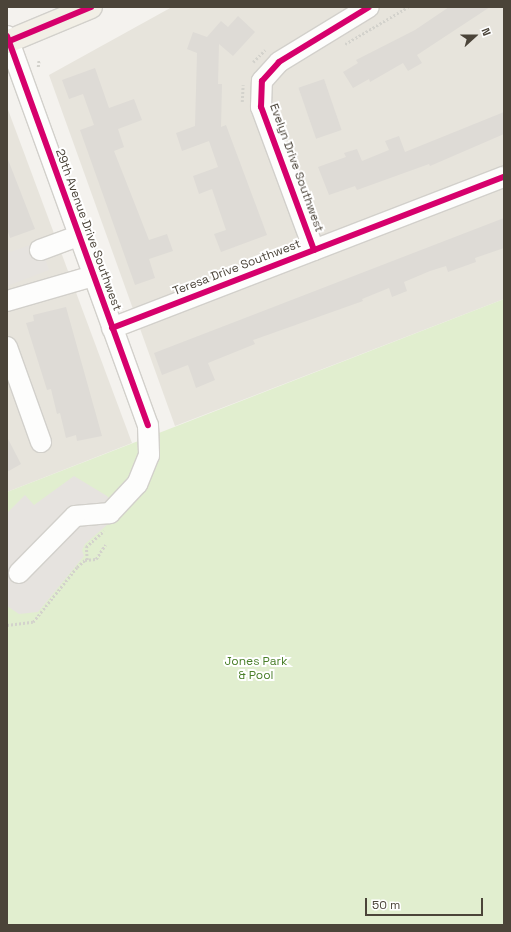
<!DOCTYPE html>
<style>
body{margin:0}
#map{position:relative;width:511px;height:932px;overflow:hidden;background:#f4f2ee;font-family:"Space Grotesk",sans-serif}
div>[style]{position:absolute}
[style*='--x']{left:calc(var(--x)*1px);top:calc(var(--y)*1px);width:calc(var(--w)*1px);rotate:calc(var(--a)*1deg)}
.residential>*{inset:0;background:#e7e4dc}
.green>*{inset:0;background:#e1eecf}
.parking>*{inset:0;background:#e6e3df}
.building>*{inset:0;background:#dedbd6;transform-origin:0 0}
.path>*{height:2.5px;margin-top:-1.25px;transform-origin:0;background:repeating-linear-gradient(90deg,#d3d2cc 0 2px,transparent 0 4px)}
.roads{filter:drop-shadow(1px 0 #d2d0cb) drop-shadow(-1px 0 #d2d0cb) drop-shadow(0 1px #d2d0cb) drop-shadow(0 -1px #d2d0cb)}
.minor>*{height:20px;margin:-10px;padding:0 10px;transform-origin:10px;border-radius:10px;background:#fdfdfc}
.major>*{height:22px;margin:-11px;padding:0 11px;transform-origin:11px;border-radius:11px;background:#f2efe6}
.cycleway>*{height:6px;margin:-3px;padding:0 3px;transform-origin:3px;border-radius:3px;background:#d6006c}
span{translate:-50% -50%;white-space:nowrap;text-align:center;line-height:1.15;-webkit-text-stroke:4px #fff;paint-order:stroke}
.street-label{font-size:12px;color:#4b4439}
.park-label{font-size:12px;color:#4a7f2a}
.frame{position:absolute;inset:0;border:8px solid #4b4439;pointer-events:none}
.north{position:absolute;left:455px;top:16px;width:40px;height:40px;-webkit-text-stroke:3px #fff;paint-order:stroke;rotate:69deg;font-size:11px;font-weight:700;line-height:16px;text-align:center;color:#4b4439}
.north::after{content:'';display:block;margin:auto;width:14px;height:18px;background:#4b4439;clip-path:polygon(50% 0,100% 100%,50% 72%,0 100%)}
.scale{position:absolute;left:365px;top:898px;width:118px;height:18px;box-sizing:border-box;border:2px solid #4b4439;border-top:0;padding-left:5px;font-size:12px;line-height:14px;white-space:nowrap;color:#4b4439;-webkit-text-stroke:3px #fff;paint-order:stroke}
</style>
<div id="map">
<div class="residential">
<i style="clip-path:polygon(172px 7px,504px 7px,504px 299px,175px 426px,49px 75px)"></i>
<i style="clip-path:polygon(7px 107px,132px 443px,7px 492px)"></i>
</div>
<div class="green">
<i style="clip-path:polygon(504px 299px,504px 925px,7px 925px,7px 492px)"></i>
</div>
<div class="parking">
<i style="clip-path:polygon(39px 242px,49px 270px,7px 286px,7px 253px)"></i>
<i style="clip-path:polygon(74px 476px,107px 496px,122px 512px,85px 544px,82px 550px,84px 556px,38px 612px,19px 614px,7px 606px,7px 513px,25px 495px,34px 505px)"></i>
</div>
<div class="building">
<i style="clip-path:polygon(449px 7px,490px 7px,417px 55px,422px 63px,408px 71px,403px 63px,370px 82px,369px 79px,353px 88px,343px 72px,358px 63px,356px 60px,415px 30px)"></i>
<i style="clip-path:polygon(238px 16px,255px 32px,233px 56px,219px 44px,218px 84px,222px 84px,221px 127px,226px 125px,267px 235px,221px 252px,214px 234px,226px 230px,212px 189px,199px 194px,193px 176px,218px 167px,209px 141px,182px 151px,176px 133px,195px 126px,197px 53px,187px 49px,193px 32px,207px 37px,221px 21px,228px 27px)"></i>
<i style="clip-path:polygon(95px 68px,109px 108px,134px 99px,142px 120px,118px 129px,124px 147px,114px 151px,149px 240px,167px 234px,173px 251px,149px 259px,155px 278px,135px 285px,80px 130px,94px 125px,83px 94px,69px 99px,62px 80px)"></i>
<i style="left:324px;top:79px;width:54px;height:27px;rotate:71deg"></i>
<i style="clip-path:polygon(504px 112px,504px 134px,430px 166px,429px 164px,357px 190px,355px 186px,329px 195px,318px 167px,346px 157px,344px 153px,357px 149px,362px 161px,389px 150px,385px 141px,399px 136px,405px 152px)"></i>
<i style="clip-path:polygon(7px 157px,35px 229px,10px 238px,7px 229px)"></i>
<i style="clip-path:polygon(504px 218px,504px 248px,475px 258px,476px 262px,448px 272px,446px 266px,430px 271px,404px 282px,407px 291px,392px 297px,389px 288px,362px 299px,363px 301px,253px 340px,255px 344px,208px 363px,215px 380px,196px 388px,188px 365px,162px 375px,154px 353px)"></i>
<i style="clip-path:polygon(66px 307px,102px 436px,77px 441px,76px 435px,66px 438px,60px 413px,57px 414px,51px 389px,47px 390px,26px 323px,34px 321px,33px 315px)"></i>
<i style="clip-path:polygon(7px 437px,21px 464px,7px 472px)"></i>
</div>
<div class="path">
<i style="--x:345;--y:44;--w:73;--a:-30.4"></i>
<i style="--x:253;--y:62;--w:17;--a:-45"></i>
<i style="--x:38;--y:67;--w:8;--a:-83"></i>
<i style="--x:242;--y:102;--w:17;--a:-87"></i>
<i style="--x:87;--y:560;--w:13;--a:-94"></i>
<i style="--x:86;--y:547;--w:24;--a:-42"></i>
<i style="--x:7;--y:625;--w:26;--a:-7"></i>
<i style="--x:33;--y:622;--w:70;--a:-51.3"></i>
<i style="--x:77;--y:567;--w:11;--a:-41"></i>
<i style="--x:85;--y:560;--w:11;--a:-5"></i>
<i style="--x:96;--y:559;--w:17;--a:-57"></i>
</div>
<div class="roads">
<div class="minor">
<i style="--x:7;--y:36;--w:414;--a:70.1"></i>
<i style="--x:148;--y:425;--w:30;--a:88"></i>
<i style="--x:149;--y:455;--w:31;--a:112"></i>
<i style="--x:137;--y:484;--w:40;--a:133"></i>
<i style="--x:110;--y:513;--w:35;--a:175"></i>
<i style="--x:75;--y:516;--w:80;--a:134.5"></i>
<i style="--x:40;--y:250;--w:40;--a:-20.2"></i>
<i style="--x:314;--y:250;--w:153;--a:-110.3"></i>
<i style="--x:261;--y:107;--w:26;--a:-88"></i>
<i style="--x:262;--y:81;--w:25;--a:-48"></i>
<i style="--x:279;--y:62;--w:105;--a:-31.4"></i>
<i style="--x:7;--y:301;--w:90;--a:-16.2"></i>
<i style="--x:112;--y:328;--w:420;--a:-21.1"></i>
<i style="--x:7;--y:347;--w:101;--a:70.3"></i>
</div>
<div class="major">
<i style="--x:7;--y:42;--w:91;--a:-22.6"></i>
</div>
</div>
<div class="cycleway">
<i style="--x:7;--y:36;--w:414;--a:70.1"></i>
<i style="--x:7;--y:42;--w:91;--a:-22.6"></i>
<i style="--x:314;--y:250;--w:153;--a:-110.3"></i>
<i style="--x:261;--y:107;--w:26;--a:-88"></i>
<i style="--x:262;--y:81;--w:25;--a:-48"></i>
<i style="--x:279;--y:62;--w:105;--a:-31.4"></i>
<i style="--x:112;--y:328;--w:420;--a:-21.1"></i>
</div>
<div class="street-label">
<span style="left:296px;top:168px;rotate:70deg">Evelyn Drive Southwest</span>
<span style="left:88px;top:230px;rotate:70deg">29th Avenue Drive Southwest</span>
<span style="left:237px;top:268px;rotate:-21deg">Teresa Drive Southwest</span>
</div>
<div class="park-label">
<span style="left:256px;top:669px">Jones Park<br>&amp; Pool</span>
</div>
<div class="frame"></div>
<div class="north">N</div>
<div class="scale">50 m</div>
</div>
